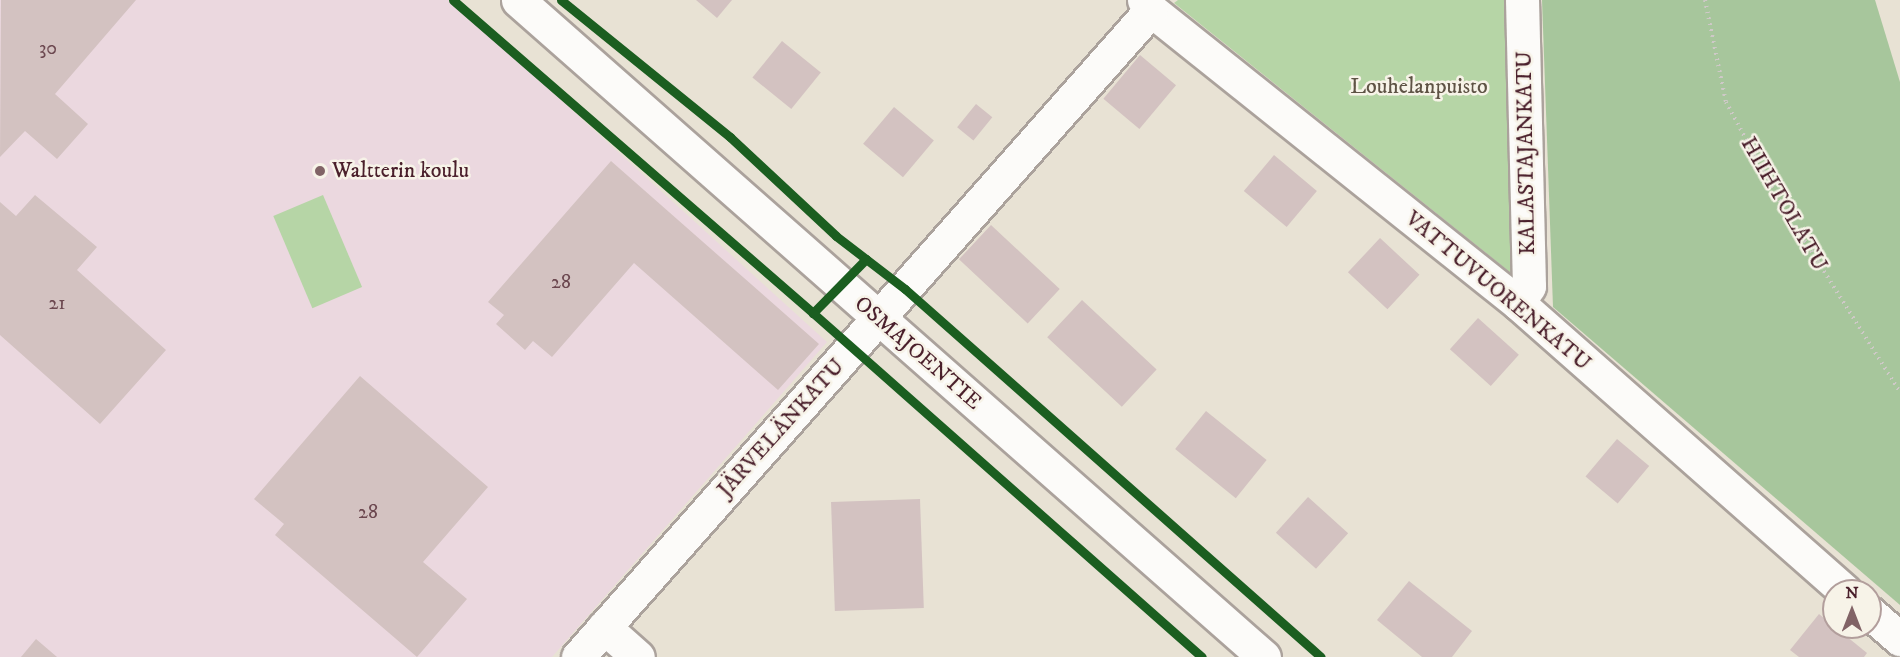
<!DOCTYPE html>
<meta charset="utf-8">
<style>
body{margin:0}
#map{position:relative;width:1900px;height:657px;overflow:hidden;background:#e8e2d4;font-family:"IM FELL DW Pica",serif}
div>[style]{position:absolute}
[style*='--x']{left:calc(var(--x)*1px);top:calc(var(--y)*1px);width:calc(var(--w)*1px);rotate:calc(var(--a)*1deg)}
.built>*{inset:0;background:#ebd8df}
.green>*{inset:0;background:#b6d5a6;transform-origin:0 0}
.forest>*{inset:0;background:#a7c69c}
.building>*{inset:0;background:#d3c2c1;transform-origin:0 0}
.path>*{height:4px;margin-top:-2px;transform-origin:0;background:repeating-linear-gradient(90deg,#cec9c7 0 1.5px,transparent 0 6px)}
.roads{filter:drop-shadow(2px 0 #aba29c) drop-shadow(-2px 0 #aba29c) drop-shadow(0 2px #aba29c) drop-shadow(0 -2px #aba29c)}
.minor>*{height:33px;margin:-16.5px;padding:0 16.5px;transform-origin:16.5px;border-radius:16.5px;background:#fcfbf9}
.cycleway>*{height:9px;margin:-4.5px;padding:0 4.5px;transform-origin:4.5px;border-radius:4.5px;background:#1b5e20}
.dots>*{width:16px;height:16px;translate:-50% -50%;box-sizing:border-box;border:3px solid #f7f3e8;border-radius:50%}
span{translate:-50% -50%;white-space:nowrap;text-align:center;line-height:1.15;-webkit-text-stroke:5px #f7f3e8;paint-order:stroke}
.number-label{font-size:20px;color:#6c4850}
.number-label span{-webkit-text-stroke-width:0}
.park-label{font-size:22px;color:#5e5345}
.street-label{font-size:22px;color:#4a1f2b}
.poi-label{font-size:22px;color:#4a1f2b}
.left{translate:0 -50%;text-align:left}
.north{position:absolute;left:1822px;top:579px;width:60px;height:60px;box-sizing:border-box;background:#f7f3e8;border:2px solid #b29e9c;border-radius:50%;rotate:0deg;font-size:16px;font-weight:700;line-height:24px;text-align:center;color:#4a1f2b}
.north::after{content:'';display:block;margin:auto;width:21px;height:27px;background:#816366;clip-path:polygon(50% 0,100% 100%,50% 72%,0 100%)}
</style>
<div id="map">
<div class="built">
<i style="clip-path:polygon(0 0,451px 0,827px 342px,552px 657px,0 657px)"></i>
</div>
<div class="green">
<i style="clip-path:polygon(1178px 0,1504px 0,1516px 277px,1174px 3px)"></i>
<i style="left:323px;top:195px;width:100px;height:54px;rotate:67deg"></i>
</div>
<div class="forest">
<i style="clip-path:polygon(1542px 0,1875px 0,1900px 82px,1900px 605px,1553px 307px)"></i>
</div>
<div class="building">
<i style="clip-path:polygon(136px 0,55px 94px,88px 124px,57px 159px,25px 131px,0 157px,1px 0)"></i>
<i style="clip-path:polygon(696px 0,732px 0,717px 18px)"></i>
<i style="left:782px;top:41px;width:50px;height:47px;rotate:39deg"></i>
<i style="left:1140px;top:55px;width:47px;height:57px;rotate:40deg"></i>
<i style="left:976px;top:104px;width:21px;height:30px;rotate:39deg"></i>
<i style="left:894px;top:107px;width:52px;height:48px;rotate:40deg"></i>
<i style="left:1274px;top:155px;width:56px;height:47px;rotate:40deg"></i>
<i style="clip-path:polygon(611px 161px,819px 344px,778px 390px,634px 263px,552px 357px,533px 341px,525px 350px,496px 324px,504px 315px,488px 302px)"></i>
<i style="clip-path:polygon(35px 195px,97px 247px,77px 270px,166px 350px,100px 424px,0 335px,0 202px,16px 216px)"></i>
<i style="left:991px;top:225px;width:94px;height:47px;rotate:43deg"></i>
<i style="left:1380px;top:238px;width:54px;height:47px;rotate:43deg"></i>
<i style="left:1082px;top:300px;width:102px;height:51px;rotate:43deg"></i>
<i style="left:1478px;top:318px;width:55px;height:42px;rotate:42deg"></i>
<i style="clip-path:polygon(360px 376px,488px 487px,423px 562px,467px 599px,417px 657px,275px 535px,284px 524px,254px 499px)"></i>
<i style="left:1206px;top:411px;width:78px;height:49px;rotate:39deg"></i>
<i style="left:1617px;top:439px;width:42px;height:49px;rotate:40deg"></i>
<i style="left:1308px;top:497px;width:54px;height:48px;rotate:42deg"></i>
<i style="left:920px;top:499px;width:109px;height:89px;rotate:88deg"></i>
<i style="clip-path:polygon(1409px 581px,1472px 631px,1452px 657px,1422px 657px,1377px 620px)"></i>
<i style="clip-path:polygon(1819px 614px,1867px 653px,1864px 657px,1799px 657px,1790px 650px)"></i>
<i style="clip-path:polygon(36px 639px,57px 657px,21px 657px)"></i>
</div>
<div class="path">
<i style="--x:1705;--y:0;--w:104;--a:78.4"></i>
<i style="--x:1726;--y:102;--w:106;--a:61.7"></i>
<i style="--x:1776;--y:195;--w:233;--a:57.8"></i>
</div>
<div class="roads">
<div class="minor">
<i style="--x:518;--y:0;--w:994;--a:41.37"></i>
<i style="--x:1144;--y:0;--w:12;--a:55"></i>
<i style="--x:1151;--y:10;--w:470;--a:38.6"></i>
<i style="--x:1518;--y:303;--w:436;--a:41.4"></i>
<i style="--x:1518;--y:303;--w:20;--a:-57"></i>
<i style="--x:1529;--y:286;--w:286;--a:-91.4"></i>
<i style="--x:1870;--y:613;--w:40;--a:41"></i>
<i style="--x:604;--y:627;--w:45;--a:41.4"></i>
<i style="--x:578;--y:657;--w:864;--a:-48.47"></i>
</div>
</div>
<div class="cycleway">
<i style="--x:453;--y:0;--w:477;--a:41"></i>
<i style="--x:561;--y:0;--w:218;--a:39"></i>
<i style="--x:730;--y:137;--w:145;--a:43"></i>
<i style="--x:836;--y:236;--w:87;--a:37.5"></i>
<i style="--x:905;--y:289;--w:555;--a:41.5"></i>
<i style="--x:866;--y:259;--w:76;--a:134.5"></i>
<i style="--x:813;--y:313;--w:519;--a:41.49"></i>
</div>
<div class="dots">
<i style="left:320px;top:171px;background:#816366"></i>
</div>
<div class="number-label">
<span style="left:48px;top:48px">30</span>
<span style="left:561px;top:282px">28</span>
<span style="left:57px;top:303px">21</span>
<span style="left:368px;top:512px">28</span>
</div>
<div class="park-label">
<span style="left:1419px;top:87px">Louhelanpuisto</span>
</div>
<div class="street-label">
<span style="left:1526px;top:153px;rotate:-91deg">KALASTAJANKATU</span>
<span style="left:1784px;top:204px;rotate:60deg">HIIHTOLATU</span>
<span style="left:1498px;top:291px;rotate:40deg">VATTUVUORENKATU</span>
<span style="left:918px;top:353px;rotate:41deg">OSMAJOENTIE</span>
<span style="left:781px;top:428px;rotate:-48deg">JÄRVELÄNKATU</span>
</div>
<div class="poi-label">
<span class="left" style="left:332px;top:171px">Waltterin koulu</span>
</div>
<div class="north">N</div>
</div>
